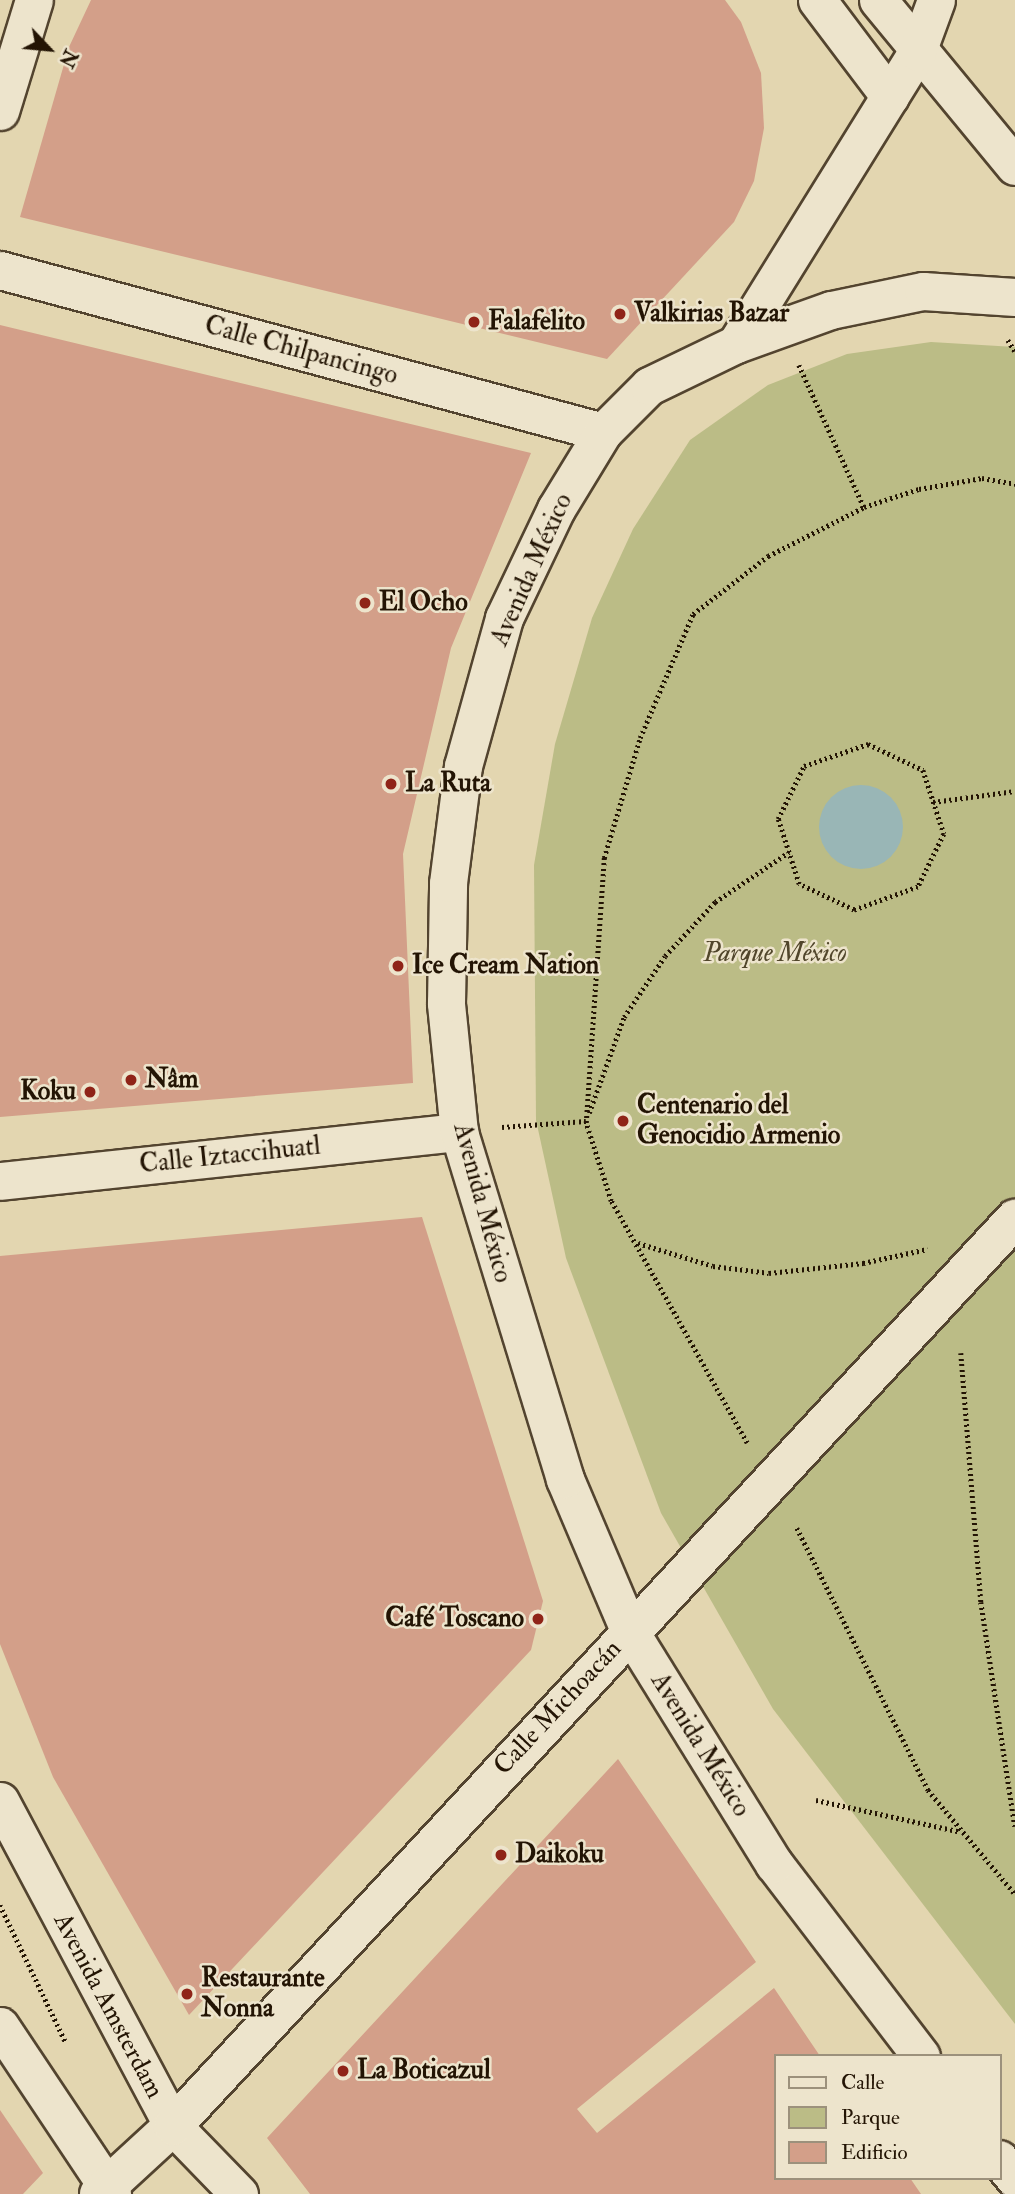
<!DOCTYPE html>
<meta charset="utf-8">
<style>
body{margin:0}
#map{position:relative;width:1015px;height:2194px;overflow:hidden;background:#e3d6b0;font-family:"IM FELL Double Pica",serif}
div>[style]{position:absolute}
[style*='--x']{left:calc(var(--x)*1px);top:calc(var(--y)*1px);width:calc(var(--w)*1px);rotate:calc(var(--a)*1deg)}
.green>*{inset:0;background:#bbbc86}
.water>*{inset:0;background:#99b6b6}
.round{border-radius:50%}
.building>*{inset:0;background:#d39f89}
.path>*{height:4.5px;margin-top:-2.25px;transform-origin:0;background:repeating-linear-gradient(90deg,#231404 0 2px,transparent 0 5.5px)}
.roads{filter:drop-shadow(2px 0 #53442f) drop-shadow(-2px 0 #53442f) drop-shadow(0 2px #53442f) drop-shadow(0 -2px #53442f)}
.minor>*{height:37px;margin:-18.5px;padding:0 18.5px;transform-origin:18.5px;border-radius:18.5px;background:#ede4cc}
.tertiary>*{height:38px;margin:-19px;padding:0 19px;transform-origin:19px;border-radius:19px;background:#ede4cc}
.dots>*{width:19px;height:19px;translate:-50% -50%;box-sizing:border-box;border:4px solid #ede4cc;border-radius:50%}
span{translate:-50% -50%;white-space:nowrap;text-align:center;line-height:1.15;-webkit-text-stroke:5px #ede4cc;paint-order:stroke}
.poi-label{font-size:26px;color:#231404;font-weight:700}
.left{translate:0 -50%;text-align:left}
.right{translate:-100% -50%;text-align:right}
.street-label{font-size:26px;color:#231404}
.park-label{font-size:26px;color:#51462b;font-style:italic}
.legend{position:absolute;left:774px;top:2054px;width:228px;height:126px;box-sizing:border-box;background:#ede4cc;border:2px solid #9c917c;margin:0;padding:9px 12px;list-style:none;font-size:21px;color:#231404}
.legend li{display:flex;align-items:center;gap:14px;height:35px}
.legend b{width:35px;border:2px solid #9c917c}
.north{position:absolute;left:14px;top:14px;width:70px;height:70px;-webkit-text-stroke:5px #ede4cc;paint-order:stroke;rotate:116deg;font-size:19px;font-weight:700;line-height:28px;text-align:center;color:#231404}
.north::after{content:'';display:block;margin:auto;width:24px;height:32px;background:#231404;clip-path:polygon(50% 0,100% 100%,50% 72%,0 100%)}
</style>
<div id="map">
<div class="green">
<i style="clip-path:polygon(931px 342px,1015px 347px,1015px 2024px,773px 1709px,661px 1513px,566px 1258px,536px 1120px,534px 865px,555px 744px,592px 618px,633px 529px,690px 440px,768px 385px,847px 354px)"></i>
</div>
<div class="water">
<i class="round" style="left:819px;top:785px;width:84px;height:84px"></i>
</div>
<div class="building">
<i style="clip-path:polygon(91px 0,725px 0,741px 22px,761px 73px,764px 128px,754px 181px,734px 222px,607px 359px,20px 217px,69px 47px)"></i>
<i style="clip-path:polygon(0 325px,531px 453px,451px 648px,403px 854px,413px 1083px,0 1117px)"></i>
<i style="clip-path:polygon(422px 1217px,543px 1601px,531px 1650px,189px 2015px,53px 1777px,0 1644px,0 1256px)"></i>
<i style="clip-path:polygon(618px 1759px,756px 1962px,577px 2109px,597px 2133px,774px 1988px,820px 2056px,775px 2056px,775px 2178px,910px 2178px,921px 2194px,310px 2194px,267px 2138px)"></i>
<i style="clip-path:polygon(0 2110px,43px 2173px,23px 2194px,0 2194px)"></i>
</div>
<div class="path">
<i style="--x:1008;--y:340;--w:13;--a:58"></i>
<i style="--x:799;--y:365;--w:156;--a:65.4"></i>
<i style="--x:864;--y:507;--w:58;--a:-18.1"></i>
<i style="--x:919;--y:489;--w:64;--a:-9.9"></i>
<i style="--x:982;--y:478;--w:34;--a:10"></i>
<i style="--x:868;--y:744;--w:61;--a:25.3"></i>
<i style="--x:923;--y:770;--w:67;--a:71.8"></i>
<i style="--x:944;--y:834;--w:59;--a:116.1"></i>
<i style="--x:918;--y:887;--w:68;--a:160.2"></i>
<i style="--x:854;--y:910;--w:61;--a:-154.7"></i>
<i style="--x:799;--y:884;--w:68;--a:-107.9"></i>
<i style="--x:778;--y:819;--w:59;--a:-63.9"></i>
<i style="--x:804;--y:766;--w:68;--a:-19"></i>
<i style="--x:933;--y:802;--w:83;--a:-7.6"></i>
<i style="--x:589;--y:1113;--w:102;--a:-70"></i>
<i style="--x:624;--y:1017;--w:73;--a:-56.1"></i>
<i style="--x:665;--y:956;--w:74;--a:-47.2"></i>
<i style="--x:715;--y:902;--w:89;--a:-34"></i>
<i style="--x:502;--y:1127;--w:84;--a:-4.1"></i>
<i style="--x:638;--y:1243;--w:78;--a:17"></i>
<i style="--x:713;--y:1266;--w:56;--a:7.1"></i>
<i style="--x:769;--y:1273;--w:95;--a:-6.1"></i>
<i style="--x:863;--y:1263;--w:66;--a:-12.2"></i>
<i style="--x:961;--y:1353;--w:250;--a:85.4"></i>
<i style="--x:981;--y:1602;--w:227;--a:81.4"></i>
<i style="--x:747;--y:1443;--w:278;--a:-119.3"></i>
<i style="--x:611;--y:1201;--w:82;--a:-107.8"></i>
<i style="--x:586;--y:1123;--w:266;--a:-86.1"></i>
<i style="--x:604;--y:858;--w:125;--a:-73.3"></i>
<i style="--x:640;--y:738;--w:135;--a:-66.9"></i>
<i style="--x:693;--y:614;--w:95;--a:-37.7"></i>
<i style="--x:768;--y:556;--w:108;--a:-27"></i>
<i style="--x:797;--y:1528;--w:293;--a:63.4"></i>
<i style="--x:928;--y:1790;--w:136;--a:50.1"></i>
<i style="--x:816;--y:1800;--w:148;--a:12.4"></i>
<i style="--x:0;--y:1905;--w:153;--a:64.4"></i>
</div>
<div class="roads">
<div class="minor">
<i style="--x:817;--y:0;--w:121;--a:53"></i>
<i style="--x:878;--y:0;--w:215;--a:50.5"></i>
<i style="--x:0;--y:111;--w:116;--a:-73"></i>
<i style="--x:0;--y:270;--w:624;--a:15.04"></i>
<i style="--x:736;--y:344;--w:344;--a:-58.2"></i>
<i style="--x:917;--y:52;--w:55;--a:-69.9"></i>
<i style="--x:0;--y:1181;--w:462;--a:-6.1"></i>
<i style="--x:0;--y:1801;--w:368;--a:62"></i>
<i style="--x:173;--y:2126;--w:95;--a:45.9"></i>
<i style="--x:0;--y:2026;--w:202;--a:56.3"></i>
<i style="--x:921;--y:2056;--w:242;--a:-127.4"></i>
<i style="--x:774;--y:1864;--w:275;--a:-121.8"></i>
<i style="--x:629;--y:1630;--w:164;--a:-113"></i>
<i style="--x:565;--y:1479;--w:363;--a:-107"></i>
<i style="--x:459;--y:1132;--w:130;--a:-95.8"></i>
<i style="--x:446;--y:1003;--w:120;--a:-89"></i>
<i style="--x:448;--y:883;--w:118;--a:-82.7"></i>
<i style="--x:463;--y:766;--w:154;--a:-74.5"></i>
<i style="--x:504;--y:618;--w:121;--a:-64.5"></i>
<i style="--x:556;--y:509;--w:90;--a:-58.6"></i>
<i style="--x:603;--y:432;--w:65;--a:-45"></i>
<i style="--x:649;--y:386;--w:97;--a:-25.8"></i>
<i style="--x:736;--y:344;--w:101;--a:-19.7"></i>
<i style="--x:831;--y:310;--w:94;--a:-11.7"></i>
<i style="--x:923;--y:291;--w:92;--a:3.7"></i>
<i style="--x:999;--y:2159;--w:26;--a:51"></i>
</div>
<div class="tertiary">
<i style="--x:99;--y:2194;--w:100;--a:-42.6"></i>
<i style="--x:173;--y:2126;--w:1238;--a:-47.13"></i>
</div>
</div>
<div class="dots">
<i style="left:620px;top:314px;background:#8f2418"></i>
<i style="left:474px;top:322px;background:#8f2418"></i>
<i style="left:365px;top:603px;background:#8f2418"></i>
<i style="left:391px;top:784px;background:#8f2418"></i>
<i style="left:398px;top:966px;background:#8f2418"></i>
<i style="left:131px;top:1080px;background:#8f2418"></i>
<i style="left:90px;top:1092px;background:#8f2418"></i>
<i style="left:623px;top:1121px;background:#8f2418"></i>
<i style="left:538px;top:1619px;background:#8f2418"></i>
<i style="left:501px;top:1855px;background:#8f2418"></i>
<i style="left:187px;top:1994px;background:#8f2418"></i>
<i style="left:343px;top:2071px;background:#8f2418"></i>
</div>
<div class="poi-label">
<span class="left" style="left:634px;top:314px">Valkirias Bazar</span>
<span class="left" style="left:488px;top:322px">Falafelito</span>
<span class="left" style="left:379px;top:603px">El Ocho</span>
<span class="left" style="left:405px;top:784px">La Ruta</span>
<span class="left" style="left:412px;top:966px">Ice Cream Nation</span>
<span class="left" style="left:145px;top:1080px">Nâm</span>
<span class="right" style="left:76px;top:1092px">Koku</span>
<span class="left" style="left:637px;top:1121px">Centenario del<br>Genocidio Armenio</span>
<span class="right" style="left:524px;top:1619px">Café Toscano</span>
<span class="left" style="left:515px;top:1855px">Daikoku</span>
<span class="left" style="left:201px;top:1994px">Restaurante<br>Nonna</span>
<span class="left" style="left:357px;top:2071px">La Boticazul</span>
</div>
<div class="street-label">
<span style="left:301px;top:351px;rotate:15deg">Calle Chilpancingo</span>
<span style="left:532px;top:570px;rotate:-66deg">Avenida México</span>
<span style="left:230px;top:1156px;rotate:-6deg">Calle Iztaccihuatl</span>
<span style="left:482px;top:1203px;rotate:75deg">Avenida México</span>
<span style="left:558px;top:1708px;rotate:-47deg">Calle Michoacán</span>
<span style="left:700px;top:1745px;rotate:58deg">Avenida México</span>
<span style="left:108px;top:2006px;rotate:62deg">Avenida Amsterdam</span>
</div>
<div class="park-label">
<span style="left:775px;top:954px">Parque México</span>
</div>
<ul class="legend">
<li><b style="height:9px;background:#ede4cc"></b>Calle</li>
<li><b style="height:19px;background:#bbbc86"></b>Parque</li>
<li><b style="height:19px;background:#d39f89"></b>Edificio</li>
</ul>
<div class="north">N</div>
</div>
